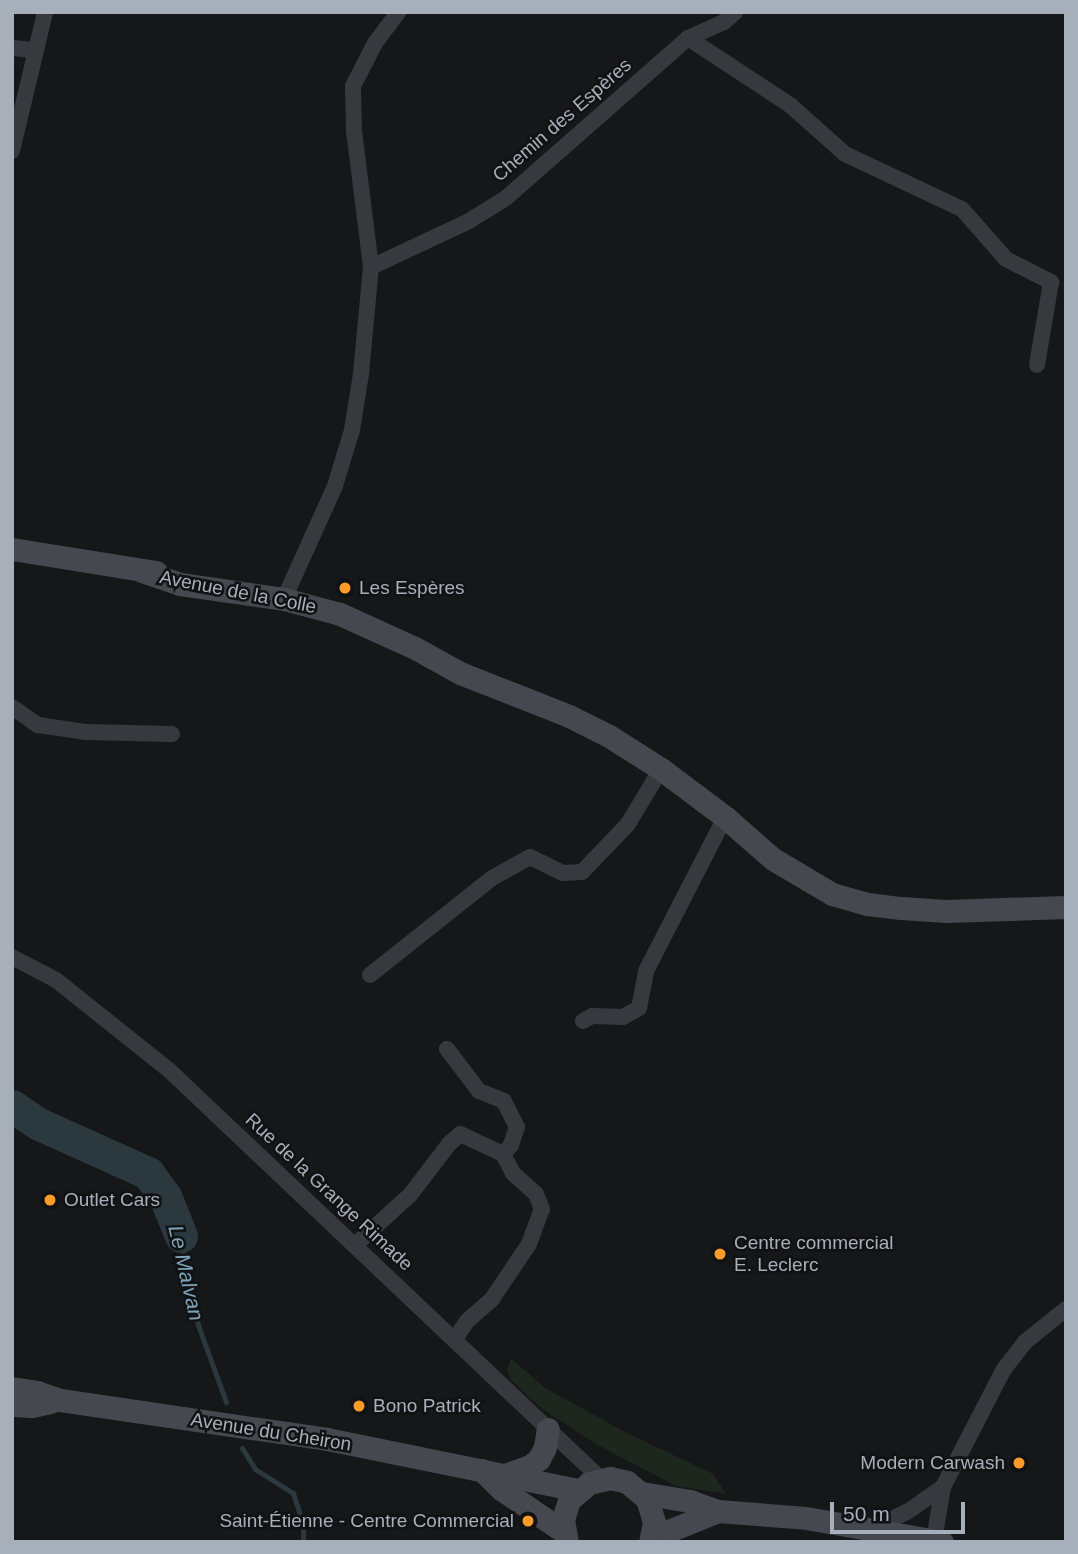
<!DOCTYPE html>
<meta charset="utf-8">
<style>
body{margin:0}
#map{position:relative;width:1078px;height:1554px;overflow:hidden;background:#161719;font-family:Arial,sans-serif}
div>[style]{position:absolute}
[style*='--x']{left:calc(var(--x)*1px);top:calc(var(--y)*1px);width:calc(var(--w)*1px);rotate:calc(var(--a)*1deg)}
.green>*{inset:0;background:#1e271e}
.stream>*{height:5px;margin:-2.5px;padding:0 2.5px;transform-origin:2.5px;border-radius:2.5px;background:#2b383e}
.river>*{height:33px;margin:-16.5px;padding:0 16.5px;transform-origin:16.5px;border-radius:16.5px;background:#2b383e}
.minor>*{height:16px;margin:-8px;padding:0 8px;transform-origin:8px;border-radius:8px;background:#37393e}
.secondary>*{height:23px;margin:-11.5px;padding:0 11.5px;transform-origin:11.5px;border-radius:11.5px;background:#45484e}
.dots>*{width:19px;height:19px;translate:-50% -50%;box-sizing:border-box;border:4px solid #111214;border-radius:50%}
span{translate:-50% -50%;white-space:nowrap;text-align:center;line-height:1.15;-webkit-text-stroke:5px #111214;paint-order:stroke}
.street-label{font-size:19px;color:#a7afba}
.poi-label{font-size:19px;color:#a7afba}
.left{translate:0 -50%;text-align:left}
.right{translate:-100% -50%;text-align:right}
.water-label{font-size:21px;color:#7ca3b8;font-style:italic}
.frame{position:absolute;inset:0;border:14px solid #a7afba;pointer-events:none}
.scale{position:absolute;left:830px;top:1502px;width:135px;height:32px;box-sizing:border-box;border:4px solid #a7afba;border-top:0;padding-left:9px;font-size:21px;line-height:24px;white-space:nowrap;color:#a7afba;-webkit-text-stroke:5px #111214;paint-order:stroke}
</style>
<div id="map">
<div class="green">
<i style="clip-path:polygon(511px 1358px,545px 1388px,623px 1431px,713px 1474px,726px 1494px,676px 1486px,594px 1443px,540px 1407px,512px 1381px,507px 1371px)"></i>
</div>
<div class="stream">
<i style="--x:181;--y:1236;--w:53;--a:82.5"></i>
<i style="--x:188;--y:1289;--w:37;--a:74"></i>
<i style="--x:198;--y:1325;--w:82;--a:70"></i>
<i style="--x:242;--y:1448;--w:25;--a:58"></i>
<i style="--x:255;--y:1469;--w:45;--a:32.3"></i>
<i style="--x:293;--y:1493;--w:32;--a:72"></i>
<i style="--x:303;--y:1523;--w:19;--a:90"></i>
</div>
<div class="river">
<i style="--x:12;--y:1106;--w:32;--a:34"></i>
<i style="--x:39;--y:1124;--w:120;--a:24.2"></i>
<i style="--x:148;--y:1173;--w:29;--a:54"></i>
<i style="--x:165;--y:1196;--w:43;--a:68.2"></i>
</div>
<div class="minor">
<i style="--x:688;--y:38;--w:122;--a:33.3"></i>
<i style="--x:790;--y:105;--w:74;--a:41.7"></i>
<i style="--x:845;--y:154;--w:129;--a:25.2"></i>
<i style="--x:962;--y:209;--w:67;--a:48.7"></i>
<i style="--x:1006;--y:259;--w:51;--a:27.1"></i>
<i style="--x:1051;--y:282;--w:84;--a:99.6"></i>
<i style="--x:12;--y:48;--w:22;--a:5"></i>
<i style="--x:12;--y:151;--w:143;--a:-76.6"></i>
<i style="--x:371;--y:267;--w:108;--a:-25.1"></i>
<i style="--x:469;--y:221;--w:44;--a:-31.9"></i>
<i style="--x:506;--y:198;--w:242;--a:-41.3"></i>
<i style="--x:688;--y:38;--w:39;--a:-24"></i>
<i style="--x:724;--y:22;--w:15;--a:-42"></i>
<i style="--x:284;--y:599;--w:124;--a:-65.7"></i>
<i style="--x:335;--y:486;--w:59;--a:-73.1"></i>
<i style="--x:352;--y:430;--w:57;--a:-80.9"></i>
<i style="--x:361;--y:374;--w:107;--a:-84.7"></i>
<i style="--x:371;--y:267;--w:137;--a:-97.1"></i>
<i style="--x:354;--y:131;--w:45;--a:-91.3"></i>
<i style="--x:353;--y:86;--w:48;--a:-62.9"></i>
<i style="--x:375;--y:43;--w:39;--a:-53"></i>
<i style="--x:12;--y:707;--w:32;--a:35"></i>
<i style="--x:38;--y:725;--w:49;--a:8.3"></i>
<i style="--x:86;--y:732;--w:86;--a:1.3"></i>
<i style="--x:12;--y:957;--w:50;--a:27.6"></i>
<i style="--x:56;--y:980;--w:146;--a:38.6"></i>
<i style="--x:170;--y:1071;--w:593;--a:43.43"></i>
<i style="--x:370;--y:975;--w:156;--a:-38.5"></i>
<i style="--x:492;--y:878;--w:43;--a:-28.9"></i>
<i style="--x:530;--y:857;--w:37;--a:26"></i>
<i style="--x:563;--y:873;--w:19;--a:-3"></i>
<i style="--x:582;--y:872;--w:66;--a:-46.2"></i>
<i style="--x:628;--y:824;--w:64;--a:-59"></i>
<i style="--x:583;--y:1021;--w:10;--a:-29"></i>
<i style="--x:592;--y:1016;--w:31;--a:2"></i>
<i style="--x:623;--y:1017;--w:18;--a:-29"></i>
<i style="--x:639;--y:1008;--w:38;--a:-79"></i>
<i style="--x:646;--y:971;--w:173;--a:-62.8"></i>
<i style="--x:355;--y:1245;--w:74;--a:-42.3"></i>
<i style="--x:410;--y:1195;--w:64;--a:-52.6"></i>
<i style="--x:449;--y:1144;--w:15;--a:-42"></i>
<i style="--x:460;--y:1134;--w:47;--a:24.9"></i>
<i style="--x:503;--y:1154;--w:12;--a:-48"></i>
<i style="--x:511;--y:1145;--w:19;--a:-72"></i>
<i style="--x:517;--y:1127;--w:29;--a:-117"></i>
<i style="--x:504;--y:1101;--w:27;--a:-158"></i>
<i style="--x:479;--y:1091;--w:53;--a:-127.3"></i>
<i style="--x:455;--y:1339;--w:22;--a:-56"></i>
<i style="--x:467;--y:1321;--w:33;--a:-41"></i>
<i style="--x:492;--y:1299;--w:66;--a:-56.1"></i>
<i style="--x:529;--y:1244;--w:37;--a:-70"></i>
<i style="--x:542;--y:1209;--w:16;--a:-112"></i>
<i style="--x:536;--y:1194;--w:31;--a:-138"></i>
<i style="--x:513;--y:1173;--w:21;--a:-118"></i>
<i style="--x:873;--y:1529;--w:38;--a:-27"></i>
<i style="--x:907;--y:1512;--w:44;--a:-34.8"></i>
<i style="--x:934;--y:1540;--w:54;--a:-80.4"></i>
<i style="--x:943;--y:1487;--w:133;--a:-62.7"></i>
<i style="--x:1004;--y:1369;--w:34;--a:-52"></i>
<i style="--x:1025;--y:1342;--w:53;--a:-38.8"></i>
</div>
<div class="secondary">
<i style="--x:12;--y:549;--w:146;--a:9.1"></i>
<i style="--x:142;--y:571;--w:40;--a:18.9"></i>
<i style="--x:180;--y:584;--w:105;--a:8.2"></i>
<i style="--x:284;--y:599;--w:58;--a:15"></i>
<i style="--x:340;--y:614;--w:82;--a:24.4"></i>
<i style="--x:415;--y:648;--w:51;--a:29.1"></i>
<i style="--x:460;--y:673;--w:117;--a:21.5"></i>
<i style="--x:569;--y:716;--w:45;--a:26.6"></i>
<i style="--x:609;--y:736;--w:62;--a:32.4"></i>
<i style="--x:661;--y:769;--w:80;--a:36.9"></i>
<i style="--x:725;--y:817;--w:64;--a:41.2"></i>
<i style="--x:773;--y:859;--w:69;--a:30.7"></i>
<i style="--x:832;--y:894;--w:36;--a:16"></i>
<i style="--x:867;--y:904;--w:34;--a:7"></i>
<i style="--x:901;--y:908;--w:45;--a:3.8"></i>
<i style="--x:946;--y:911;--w:120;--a:-1.9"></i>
<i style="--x:12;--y:1388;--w:25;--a:9"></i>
<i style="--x:37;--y:1392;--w:24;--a:19"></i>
<i style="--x:60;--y:1400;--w:270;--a:8.3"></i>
<i style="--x:327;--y:1439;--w:256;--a:11.5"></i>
<i style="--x:12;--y:1405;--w:20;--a:3"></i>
<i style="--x:32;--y:1406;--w:19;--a:-12"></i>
<i style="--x:482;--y:1470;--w:27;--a:45"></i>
<i style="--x:501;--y:1489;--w:76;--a:34.3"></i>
<i style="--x:507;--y:1474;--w:24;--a:-19"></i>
<i style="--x:530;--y:1466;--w:11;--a:-38"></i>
<i style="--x:539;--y:1459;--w:13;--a:-63"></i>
<i style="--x:545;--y:1447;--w:18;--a:-81"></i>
<i style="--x:642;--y:1493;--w:49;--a:9.5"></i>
<i style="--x:690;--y:1501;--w:30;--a:20"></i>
<i style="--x:718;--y:1511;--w:88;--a:4.5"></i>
<i style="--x:806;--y:1518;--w:138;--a:10"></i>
<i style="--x:651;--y:1538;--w:72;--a:-21.9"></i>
<i style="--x:567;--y:1542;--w:23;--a:-100"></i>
<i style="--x:563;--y:1519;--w:20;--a:-72"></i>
<i style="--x:569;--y:1500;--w:26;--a:-40"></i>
<i style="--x:589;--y:1483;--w:22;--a:-13"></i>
<i style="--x:610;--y:1478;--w:17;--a:13"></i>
<i style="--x:627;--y:1482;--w:26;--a:40"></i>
<i style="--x:647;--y:1499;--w:24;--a:73"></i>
<i style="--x:654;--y:1522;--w:20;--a:101"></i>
</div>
<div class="dots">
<i style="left:345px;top:588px;background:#ff9b28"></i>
<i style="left:50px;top:1200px;background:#ff9b28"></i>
<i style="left:720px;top:1254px;background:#ff9b28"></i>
<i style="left:359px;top:1406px;background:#ff9b28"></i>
<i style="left:1019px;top:1463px;background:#ff9b28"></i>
<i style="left:528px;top:1521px;background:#ff9b28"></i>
</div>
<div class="street-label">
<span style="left:562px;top:120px;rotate:-41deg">Chemin des Espères</span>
<span style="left:238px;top:592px;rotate:11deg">Avenue de la Colle</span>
<span style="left:329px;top:1192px;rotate:43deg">Rue de la Grange Rimade</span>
<span style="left:271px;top:1432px;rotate:9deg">Avenue du Cheiron</span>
</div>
<div class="poi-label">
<span class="left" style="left:359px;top:588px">Les Espères</span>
<span class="left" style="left:64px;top:1200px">Outlet Cars</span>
<span class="left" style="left:734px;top:1254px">Centre commercial<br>E. Leclerc</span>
<span class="left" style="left:373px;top:1406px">Bono Patrick</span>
<span class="right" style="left:1005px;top:1463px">Modern Carwash</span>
<span class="right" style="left:514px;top:1521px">Saint-Étienne - Centre Commercial</span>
</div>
<div class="water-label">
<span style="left:186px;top:1273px;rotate:77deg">Le Malvan</span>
</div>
<div class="frame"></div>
<div class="scale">50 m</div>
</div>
